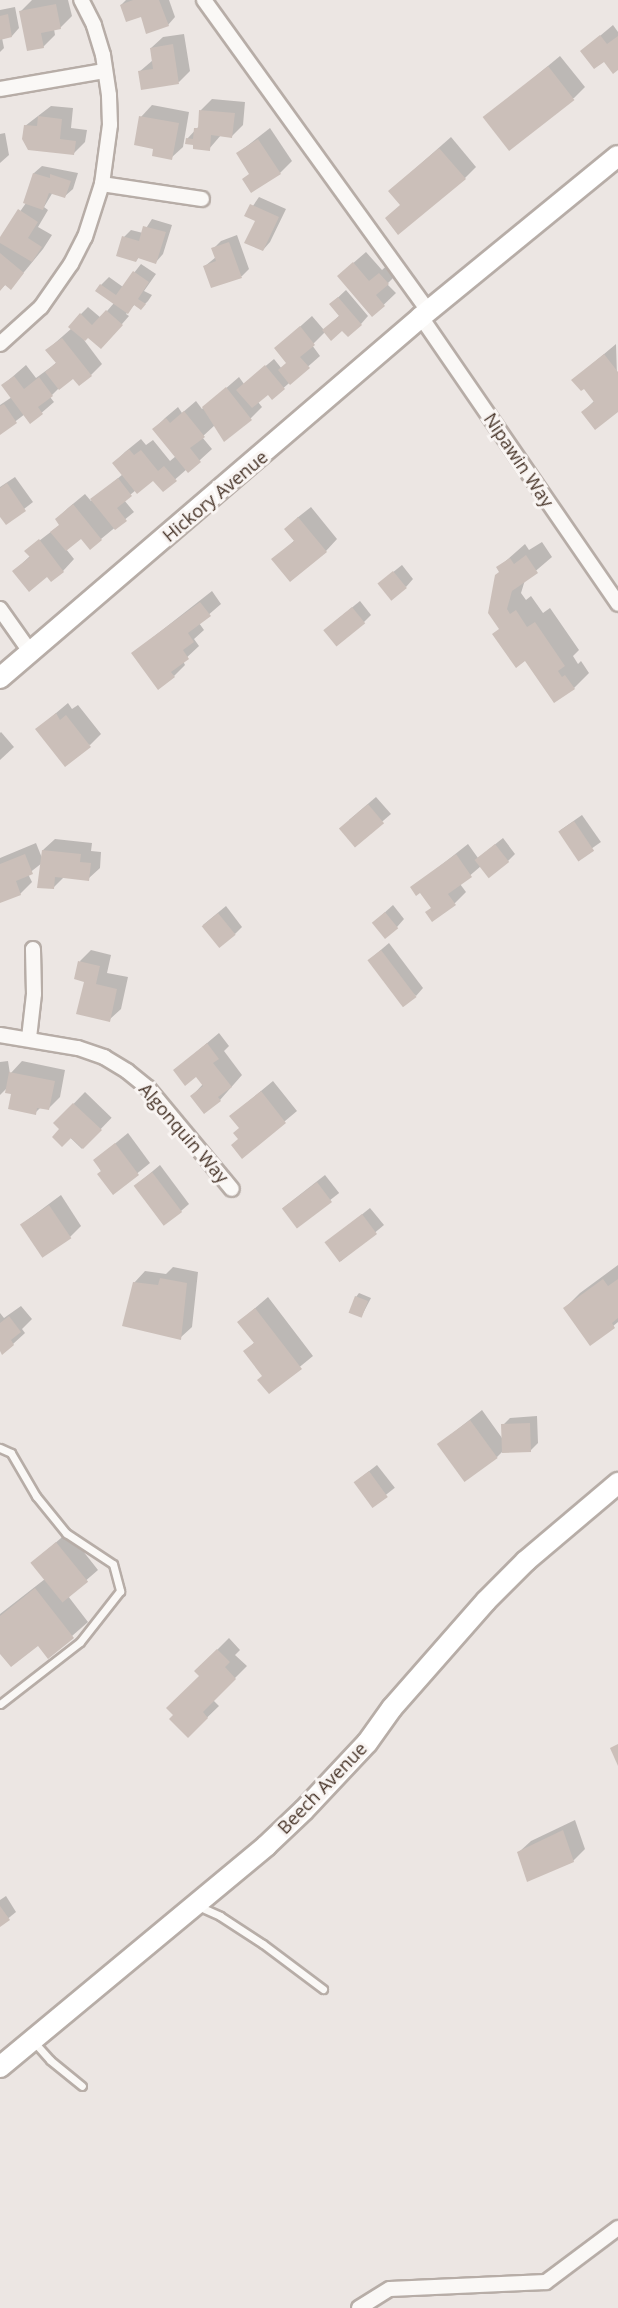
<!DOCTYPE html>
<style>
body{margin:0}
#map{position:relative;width:618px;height:2308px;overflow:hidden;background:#ece6e3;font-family:"Open Sans",sans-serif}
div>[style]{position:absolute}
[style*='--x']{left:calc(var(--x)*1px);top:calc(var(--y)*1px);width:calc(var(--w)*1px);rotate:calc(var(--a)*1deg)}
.shadow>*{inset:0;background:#0003;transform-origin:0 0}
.building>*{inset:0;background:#cbbfb9;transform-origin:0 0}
.roads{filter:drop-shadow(2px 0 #b7ada7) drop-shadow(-2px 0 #b7ada7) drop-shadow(0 2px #b7ada7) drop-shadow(0 -2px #b7ada7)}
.lane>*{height:7px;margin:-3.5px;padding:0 3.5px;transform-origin:3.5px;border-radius:3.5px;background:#faf8f6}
.street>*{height:14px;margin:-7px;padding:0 7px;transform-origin:7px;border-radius:7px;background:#faf8f6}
.secondary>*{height:20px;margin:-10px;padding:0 10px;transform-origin:10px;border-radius:10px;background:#fff}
span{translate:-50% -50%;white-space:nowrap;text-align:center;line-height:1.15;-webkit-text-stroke:6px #f9f5f3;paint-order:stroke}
.street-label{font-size:18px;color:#473428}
</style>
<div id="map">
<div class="shadow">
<i style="clip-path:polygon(32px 0,68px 0,72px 16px,60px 28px,54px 29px,55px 35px,43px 47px,21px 11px)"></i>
<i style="clip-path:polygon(126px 0,169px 0,175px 17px,168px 25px,121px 5px)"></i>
<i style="clip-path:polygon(15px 7px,19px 28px,12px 36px,2px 38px,4px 48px,0 52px,0 10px)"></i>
<i style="clip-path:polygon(613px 25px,618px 32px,618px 68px,582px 51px)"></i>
<i style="clip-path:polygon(184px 34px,190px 71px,179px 82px,139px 72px,153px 60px,151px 48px,163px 37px)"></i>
<i style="clip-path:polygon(560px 56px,585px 87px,574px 98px,485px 118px)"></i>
<i style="clip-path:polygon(212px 99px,245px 102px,243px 125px,232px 136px,221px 135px,209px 149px,187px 139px,200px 125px,201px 110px)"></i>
<i style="clip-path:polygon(152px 105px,189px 112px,183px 147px,171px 158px,141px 117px)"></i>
<i style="clip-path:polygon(51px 106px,73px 108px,71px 128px,87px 130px,85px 142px,74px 153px,25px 126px)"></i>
<i style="clip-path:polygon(270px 128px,292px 161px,280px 173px,250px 173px,238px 153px)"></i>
<i style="clip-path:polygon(5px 133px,9px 155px,0 163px,0 134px)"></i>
<i style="clip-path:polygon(451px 137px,476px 167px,465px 178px,390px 191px)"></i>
<i style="clip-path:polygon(42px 166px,78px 173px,73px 189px,65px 196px,53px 192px,44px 207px,48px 210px,38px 227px,52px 235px,43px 249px,11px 288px,6px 284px,0 290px,0 240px,26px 203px,34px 173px)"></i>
<i style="clip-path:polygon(259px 197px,286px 209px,270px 242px,263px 250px,257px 221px,246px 216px)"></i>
<i style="clip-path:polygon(152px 219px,172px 225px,163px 254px,156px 262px,139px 257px,136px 261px,124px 237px,131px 230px,143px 233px)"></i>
<i style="clip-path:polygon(237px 235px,249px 269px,242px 276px,212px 286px,205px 266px,216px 257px,213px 249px,221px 241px)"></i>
<i style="clip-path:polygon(366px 252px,382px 270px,391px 262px,399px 272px,387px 284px,396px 293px,373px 315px,351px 265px)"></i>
<i style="clip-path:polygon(141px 264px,156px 274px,144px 291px,152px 295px,148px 301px,141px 308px,135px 304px,126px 314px,129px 316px,108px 340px,88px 336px,84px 340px,102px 364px,91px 375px,73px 377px,59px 388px,50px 397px,54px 402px,31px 422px,25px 414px,0 433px,0 405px,12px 397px,3px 385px,26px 365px,36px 378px,51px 367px,57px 362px,47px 350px,72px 328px,81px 314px,88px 307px,101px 318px,114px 303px,97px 291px,101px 285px,109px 277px,123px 287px)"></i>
<i style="clip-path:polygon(346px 290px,368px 316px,361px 324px,325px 332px,312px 345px,320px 356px,272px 398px,268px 393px,258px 402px,262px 407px,251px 418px,224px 440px,215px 425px,202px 437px,212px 449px,200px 460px,188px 470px,187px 469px,163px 490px,153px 479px,136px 490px,124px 500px,134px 512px,101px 539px,81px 537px,66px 549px,74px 559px,63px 571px,47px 575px,14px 571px,30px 556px,26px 551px,61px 524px,57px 519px,68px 508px,85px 494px,91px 501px,123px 474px,114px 463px,125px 452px,141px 439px,146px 445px,153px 440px,170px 461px,176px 456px,154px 429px,165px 418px,178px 407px,182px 413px,196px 401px,202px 409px,239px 377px,244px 384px,274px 359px,282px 369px,288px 363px,276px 348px,312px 316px,324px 330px,340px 315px,331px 304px)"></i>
<i style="clip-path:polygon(616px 344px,618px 410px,583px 412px,595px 400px,584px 387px,573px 380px)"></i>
<i style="clip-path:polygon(15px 477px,33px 502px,6px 523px,0 514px,0 487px)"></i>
<i style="clip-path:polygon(311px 507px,337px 539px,326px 551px,273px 560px,295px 540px,297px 518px)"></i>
<i style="clip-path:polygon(542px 542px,552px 557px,525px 580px,521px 593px,526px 600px,531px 596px,543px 613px,550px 608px,579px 650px,573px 656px,578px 664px,581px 661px,589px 673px,574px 688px,525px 659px,500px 628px,501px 571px,498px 568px,525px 544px,529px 550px)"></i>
<i style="clip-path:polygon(402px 565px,413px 579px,406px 587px,387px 577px)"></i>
<i style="clip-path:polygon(212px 591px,221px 604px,199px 623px,204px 630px,194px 639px,199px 646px,183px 661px,185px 665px,174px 676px,133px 653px)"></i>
<i style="clip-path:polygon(360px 601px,371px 615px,364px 622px,333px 623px)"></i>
<i style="clip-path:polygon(68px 703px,72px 709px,78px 705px,101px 734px,90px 745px,37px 729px)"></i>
<i style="clip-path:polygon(1px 732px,14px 747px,0 760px,0 733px)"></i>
<i style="clip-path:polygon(376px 797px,391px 814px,355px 845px,349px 820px)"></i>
<i style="left:582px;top:815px;width:33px;height:27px;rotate:55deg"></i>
<i style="clip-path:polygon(503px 838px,515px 854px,508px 861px,481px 866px,460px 884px,466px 892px,455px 903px,432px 908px,420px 891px,412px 888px,468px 844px,478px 858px)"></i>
<i style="clip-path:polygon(55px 839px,92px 843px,91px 851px,101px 852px,100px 868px,88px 879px,65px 876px,53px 888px,42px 863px,28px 874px,32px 882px,20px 894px,0 901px,0 858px,36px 843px,42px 858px,43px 850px)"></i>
<i style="clip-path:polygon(393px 905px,404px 919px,397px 927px,373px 923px)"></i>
<i style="clip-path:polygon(226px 906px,242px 927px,235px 934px,203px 925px)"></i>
<i style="clip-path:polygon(389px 943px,423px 988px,416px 996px,369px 960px)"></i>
<i style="clip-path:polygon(91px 950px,111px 955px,107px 973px,128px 977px,121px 1009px,109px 1020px,86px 981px,80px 961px)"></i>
<i style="clip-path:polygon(219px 1033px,229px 1046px,224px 1051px,242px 1075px,220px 1100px,192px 1096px,203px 1084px,196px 1075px,175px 1070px)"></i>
<i style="clip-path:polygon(8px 1061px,10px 1074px,22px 1061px,65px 1070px,60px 1097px,49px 1108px,41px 1107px,35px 1113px,8px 1087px,0 1095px,0 1062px)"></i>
<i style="clip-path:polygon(273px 1081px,297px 1111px,242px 1157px,240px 1128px,231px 1116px)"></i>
<i style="left:85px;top:1092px;width:37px;height:43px;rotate:44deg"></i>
<i style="clip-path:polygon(128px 1133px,150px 1163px,113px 1193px,95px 1160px)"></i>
<i style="clip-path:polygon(160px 1165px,189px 1204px,181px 1211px,135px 1186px)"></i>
<i style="left:325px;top:1175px;width:23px;height:53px;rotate:52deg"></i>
<i style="clip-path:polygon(61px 1195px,81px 1226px,70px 1237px,22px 1224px)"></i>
<i style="clip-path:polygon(370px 1208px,384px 1225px,341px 1261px,335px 1236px)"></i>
<i style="clip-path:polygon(618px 1265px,618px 1322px,591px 1344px,565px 1308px,580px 1293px)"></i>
<i style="clip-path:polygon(173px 1267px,198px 1272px,192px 1327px,180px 1338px,134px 1283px,145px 1271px,166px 1274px)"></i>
<i style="clip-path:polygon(359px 1293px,371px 1298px,361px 1317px,356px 1297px)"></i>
<i style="clip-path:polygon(268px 1297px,313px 1356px,269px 1392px,264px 1375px,245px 1351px,255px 1342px,239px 1322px)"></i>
<i style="clip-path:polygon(21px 1306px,32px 1319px,22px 1329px,25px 1333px,13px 1344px,0 1349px,0 1313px,4px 1318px)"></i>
<i style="clip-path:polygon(482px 1410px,502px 1438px,503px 1425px,510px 1418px,537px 1416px,538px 1443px,530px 1451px,503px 1451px,497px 1457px,439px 1444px)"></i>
<i style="left:377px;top:1465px;width:29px;height:27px;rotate:52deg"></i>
<i style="clip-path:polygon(68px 1532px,98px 1570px,68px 1596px,88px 1622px,48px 1657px,38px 1644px,0 1651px,0 1614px,45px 1579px,32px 1563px)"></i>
<i style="clip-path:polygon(229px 1638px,240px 1650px,235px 1655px,247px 1666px,213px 1700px,219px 1706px,188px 1736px,201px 1676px,196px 1671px)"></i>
<i style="clip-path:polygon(575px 1820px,585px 1849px,573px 1861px,519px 1852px,531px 1841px)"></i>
<i style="clip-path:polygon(6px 1896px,16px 1912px,0 1925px,0 1900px)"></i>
</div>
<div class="building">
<i style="clip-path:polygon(133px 0,159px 0,169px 26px,146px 34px,141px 17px,126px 22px,120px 5px)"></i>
<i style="clip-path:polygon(56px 4px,61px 29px,41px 33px,44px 48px,27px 51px,19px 11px)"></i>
<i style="clip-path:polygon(8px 14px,12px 37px,0 40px,0 16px)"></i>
<i style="clip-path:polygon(600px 35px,607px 44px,618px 36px,618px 70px,613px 74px,604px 62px,594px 69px,580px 51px)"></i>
<i style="clip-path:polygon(173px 44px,179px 84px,141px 90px,138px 71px,153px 69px,150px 48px)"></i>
<i style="left:548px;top:66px;width:43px;height:83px;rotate:52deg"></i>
<i style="clip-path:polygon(199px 110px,235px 113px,232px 138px,211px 135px,210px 151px,193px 149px,193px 145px,185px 144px,186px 138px,193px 139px,194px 128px,198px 128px)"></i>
<i style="clip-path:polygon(38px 116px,62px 119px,60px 139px,76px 141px,74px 155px,28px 150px,22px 139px,24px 125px,37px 126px)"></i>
<i style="clip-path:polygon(139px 116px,179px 123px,172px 160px,152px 156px,153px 149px,134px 145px)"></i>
<i style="clip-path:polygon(258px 139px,281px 174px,251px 193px,242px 179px,249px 174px,236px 153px)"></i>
<i style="clip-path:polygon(439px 148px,466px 179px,398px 235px,385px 218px,400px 205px,388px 191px)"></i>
<i style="clip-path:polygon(33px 173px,50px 178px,50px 174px,71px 181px,65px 198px,49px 193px,43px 210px,23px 203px)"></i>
<i style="clip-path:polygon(250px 204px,279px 217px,263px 251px,244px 243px,255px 221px,244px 216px)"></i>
<i style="clip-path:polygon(18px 209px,38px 222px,28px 238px,42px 247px,32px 262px,0 243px,0 237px)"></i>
<i style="clip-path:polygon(143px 226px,166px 232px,156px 264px,138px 258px,136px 262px,116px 256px,122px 236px,139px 241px)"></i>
<i style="clip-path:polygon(229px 242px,242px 278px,211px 288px,203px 266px,216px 261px,211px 248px)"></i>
<i style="clip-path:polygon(0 253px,24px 273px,11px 290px,5px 285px,0 291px)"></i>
<i style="clip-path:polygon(353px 262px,369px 281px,379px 273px,389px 284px,376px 295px,385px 306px,372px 317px,337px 276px)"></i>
<i style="clip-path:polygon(133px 271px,149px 282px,138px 299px,146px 304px,141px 310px,134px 305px,128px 314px,95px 291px,100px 284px,116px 295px)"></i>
<i style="clip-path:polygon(338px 297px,362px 325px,348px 337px,342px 331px,331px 341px,322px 330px,339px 316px,329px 304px)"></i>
<i style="clip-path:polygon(106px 310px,123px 325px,101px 349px,88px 338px,85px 341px,68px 327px,80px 313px,92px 325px)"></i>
<i style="clip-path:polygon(300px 326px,315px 345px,300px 357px,310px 368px,290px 385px,278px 370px,286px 363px,274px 348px)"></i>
<i style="clip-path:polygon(62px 338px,92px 376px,79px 386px,73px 379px,59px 390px,45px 372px,56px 363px,45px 350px)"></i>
<i style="clip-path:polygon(604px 354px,618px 372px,618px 412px,595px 430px,581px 412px,594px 402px,584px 389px,581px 391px,571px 380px)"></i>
<i style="clip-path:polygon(265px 365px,285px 389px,272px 400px,268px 395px,252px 408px,236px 390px)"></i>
<i style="clip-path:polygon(14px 376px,24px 389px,39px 377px,53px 396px,38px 407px,43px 414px,30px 424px,1px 385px)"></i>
<i style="clip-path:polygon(226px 387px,252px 420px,224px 442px,202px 407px)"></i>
<i style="clip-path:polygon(4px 404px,17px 423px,0 435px,0 406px)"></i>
<i style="clip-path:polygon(184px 411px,205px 437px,190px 448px,201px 462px,188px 473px,152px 429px,166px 418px,170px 423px)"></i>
<i style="clip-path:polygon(129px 449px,134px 455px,141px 450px,158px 471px,164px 466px,177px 481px,163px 492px,153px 481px,137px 494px,112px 463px)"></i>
<i style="clip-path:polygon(118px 478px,132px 496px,117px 508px,127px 521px,115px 530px,90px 499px)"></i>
<i style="clip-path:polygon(7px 483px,26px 511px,6px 525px,0 517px,0 488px)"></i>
<i style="clip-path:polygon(73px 504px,102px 540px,90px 550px,81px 539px,66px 551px,50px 532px,59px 525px,55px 519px)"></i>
<i style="clip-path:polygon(298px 517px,327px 552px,290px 582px,271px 559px,294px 541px,284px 529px)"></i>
<i style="clip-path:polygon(39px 539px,64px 572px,51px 582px,47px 577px,29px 592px,12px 571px,30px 557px,24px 551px)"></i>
<i style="clip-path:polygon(526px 555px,538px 573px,512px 591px,507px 609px,510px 614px,516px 610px,527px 627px,535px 622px,565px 666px,558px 671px,562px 677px,565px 675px,575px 689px,554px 703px,525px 661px,516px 668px,492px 634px,499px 629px,488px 613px,495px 575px,499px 572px,496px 567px,510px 558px,514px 564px)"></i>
<i style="left:393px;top:571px;width:22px;height:20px;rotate:51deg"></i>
<i style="clip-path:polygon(200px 602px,211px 616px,188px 633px,194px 642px,183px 650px,189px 659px,171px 672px,175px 677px,158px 690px,131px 653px)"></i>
<i style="left:352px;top:607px;width:21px;height:37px;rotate:51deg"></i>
<i style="clip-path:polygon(56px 713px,60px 720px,66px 715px,91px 747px,65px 767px,35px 729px)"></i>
<i style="left:368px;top:804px;width:25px;height:38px;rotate:50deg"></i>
<i style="left:574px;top:821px;width:36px;height:19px;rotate:56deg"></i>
<i style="left:495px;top:844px;width:23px;height:26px;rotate:52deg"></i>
<i style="clip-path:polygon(42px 850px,81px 854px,80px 862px,91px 863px,89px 881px,55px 877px,54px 889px,37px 888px)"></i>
<i style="clip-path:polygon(25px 854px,33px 874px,16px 881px,21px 895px,0 903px,0 864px)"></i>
<i style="clip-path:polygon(456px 854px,472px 877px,448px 894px,456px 905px,432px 922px,425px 912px,431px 908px,420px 893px,416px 896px,410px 887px)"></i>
<i style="left:385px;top:912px;width:21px;height:17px;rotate:51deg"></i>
<i style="left:218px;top:913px;width:28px;height:21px;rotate:51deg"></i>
<i style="left:381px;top:950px;width:59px;height:17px;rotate:53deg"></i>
<i style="clip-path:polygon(78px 961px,100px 966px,96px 984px,117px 989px,110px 1022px,76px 1014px,84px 982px,74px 979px)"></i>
<i style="clip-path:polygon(207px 1043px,219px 1059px,213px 1063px,232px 1087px,218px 1097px,221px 1101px,204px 1114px,190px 1096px,203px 1086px,196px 1077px,185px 1086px,173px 1070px)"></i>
<i style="clip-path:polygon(9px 1072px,55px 1081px,49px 1110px,37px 1108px,36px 1115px,8px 1109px,11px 1094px,5px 1093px)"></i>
<i style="clip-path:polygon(261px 1091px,286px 1123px,242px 1159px,231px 1145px,238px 1139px,233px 1133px,239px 1128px,229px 1116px)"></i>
<i style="clip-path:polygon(73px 1103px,102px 1130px,83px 1149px,71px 1138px,62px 1147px,52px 1137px,59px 1129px,53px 1123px)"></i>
<i style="clip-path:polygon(115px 1143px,139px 1175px,113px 1195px,97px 1174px,101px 1171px,93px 1160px)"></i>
<i style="left:152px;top:1172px;width:50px;height:23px;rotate:53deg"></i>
<i style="left:317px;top:1182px;width:25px;height:44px;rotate:53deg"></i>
<i style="left:49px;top:1205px;width:40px;height:35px;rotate:56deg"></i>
<i style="left:362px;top:1214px;width:25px;height:47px;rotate:53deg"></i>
<i style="clip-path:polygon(160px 1278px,187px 1283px,181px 1340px,122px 1326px,133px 1282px,158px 1285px)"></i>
<i style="clip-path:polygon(603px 1279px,608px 1286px,618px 1279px,618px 1318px,612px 1323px,615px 1328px,590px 1346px,563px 1308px)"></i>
<i style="left:355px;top:1296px;width:14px;height:18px;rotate:21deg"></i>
<i style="clip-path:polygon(255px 1308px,302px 1369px,269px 1394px,257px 1380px,262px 1376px,243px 1351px,254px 1343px,237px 1322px)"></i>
<i style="clip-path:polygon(9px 1316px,21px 1332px,11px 1340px,14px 1345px,2px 1355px,0 1351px,0 1323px)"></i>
<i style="left:470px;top:1420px;width:47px;height:41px;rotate:54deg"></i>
<i style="left:530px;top:1423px;width:29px;height:29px;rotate:88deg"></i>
<i style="left:369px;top:1471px;width:32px;height:19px;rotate:54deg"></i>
<i style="left:56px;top:1542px;width:51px;height:33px;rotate:51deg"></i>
<i style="clip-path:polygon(35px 1588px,74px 1638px,48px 1659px,38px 1646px,11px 1667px,0 1654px,0 1616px)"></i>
<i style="clip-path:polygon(217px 1649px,230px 1662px,225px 1667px,236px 1679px,203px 1712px,208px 1718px,188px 1738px,169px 1719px,173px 1715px,166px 1708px,199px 1676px,194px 1671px)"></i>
<i style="clip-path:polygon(618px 1744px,618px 1766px,610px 1748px)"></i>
<i style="clip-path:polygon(563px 1830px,574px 1862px,527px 1882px,517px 1852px)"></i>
<i style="clip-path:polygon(0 1906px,10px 1920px,0 1927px)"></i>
</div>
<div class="roads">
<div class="lane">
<i style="--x:0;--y:1448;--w:12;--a:24"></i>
<i style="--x:11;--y:1453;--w:50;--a:59.8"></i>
<i style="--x:36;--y:1496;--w:48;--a:51"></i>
<i style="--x:66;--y:1533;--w:56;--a:33.4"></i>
<i style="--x:113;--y:1564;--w:28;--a:75"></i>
<i style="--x:120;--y:1591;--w:65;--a:128.1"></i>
<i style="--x:80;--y:1642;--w:101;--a:142.2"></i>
<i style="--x:198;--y:1906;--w:24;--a:24"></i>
<i style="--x:220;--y:1916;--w:51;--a:33.1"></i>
<i style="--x:263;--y:1944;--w:75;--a:36.9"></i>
<i style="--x:34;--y:2042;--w:24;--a:48"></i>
<i style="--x:50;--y:2060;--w:41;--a:39.1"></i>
</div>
<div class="street">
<i style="--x:204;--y:0;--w:383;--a:54.2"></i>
<i style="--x:0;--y:89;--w:106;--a:-9.8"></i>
<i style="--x:102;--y:184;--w:101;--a:8.5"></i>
<i style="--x:421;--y:317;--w:348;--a:55.5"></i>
<i style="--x:0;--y:344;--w:55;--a:-42.1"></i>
<i style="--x:41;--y:307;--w:52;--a:-55.1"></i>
<i style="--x:71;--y:264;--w:30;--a:-63"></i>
<i style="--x:85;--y:237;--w:56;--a:-72.2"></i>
<i style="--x:102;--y:184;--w:60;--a:-82.3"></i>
<i style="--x:110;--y:125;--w:30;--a:-92"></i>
<i style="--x:109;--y:95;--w:40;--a:-98.5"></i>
<i style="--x:103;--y:55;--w:31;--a:-107"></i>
<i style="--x:94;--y:25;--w:28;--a:-117"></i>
<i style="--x:0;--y:609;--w:54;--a:54.8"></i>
<i style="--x:0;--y:1035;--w:79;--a:9.5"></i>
<i style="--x:78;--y:1048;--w:28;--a:19"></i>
<i style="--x:104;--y:1057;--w:27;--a:31"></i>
<i style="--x:127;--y:1071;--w:27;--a:39"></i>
<i style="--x:148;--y:1088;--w:131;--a:50.3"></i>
<i style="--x:29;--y:1038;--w:44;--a:-83.5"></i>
<i style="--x:34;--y:994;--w:45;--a:-91.3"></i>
<i style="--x:359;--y:2308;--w:36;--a:-32"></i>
<i style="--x:390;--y:2289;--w:156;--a:-2.6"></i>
<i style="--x:546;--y:2282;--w:90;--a:-36.9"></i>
</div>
<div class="secondary">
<i style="--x:0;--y:678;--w:555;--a:-40.61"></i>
<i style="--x:421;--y:317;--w:254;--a:-39.3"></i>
<i style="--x:0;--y:2067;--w:346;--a:-39.7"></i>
<i style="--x:266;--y:1846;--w:52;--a:-43.5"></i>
<i style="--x:304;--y:1810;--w:92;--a:-46.8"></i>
<i style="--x:367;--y:1743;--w:43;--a:-54.5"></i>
<i style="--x:392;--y:1708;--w:142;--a:-48.7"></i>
<i style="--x:486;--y:1601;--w:57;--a:-45"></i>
<i style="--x:526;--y:1561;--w:121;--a:-40.3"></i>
</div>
</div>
<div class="street-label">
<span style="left:519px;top:460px;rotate:56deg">Nipawin Way</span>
<span style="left:215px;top:496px;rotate:-40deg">Hickory Avenue</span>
<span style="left:184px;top:1133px;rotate:49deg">Algonquin Way</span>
<span style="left:322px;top:1788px;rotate:-46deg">Beech Avenue</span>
</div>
</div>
